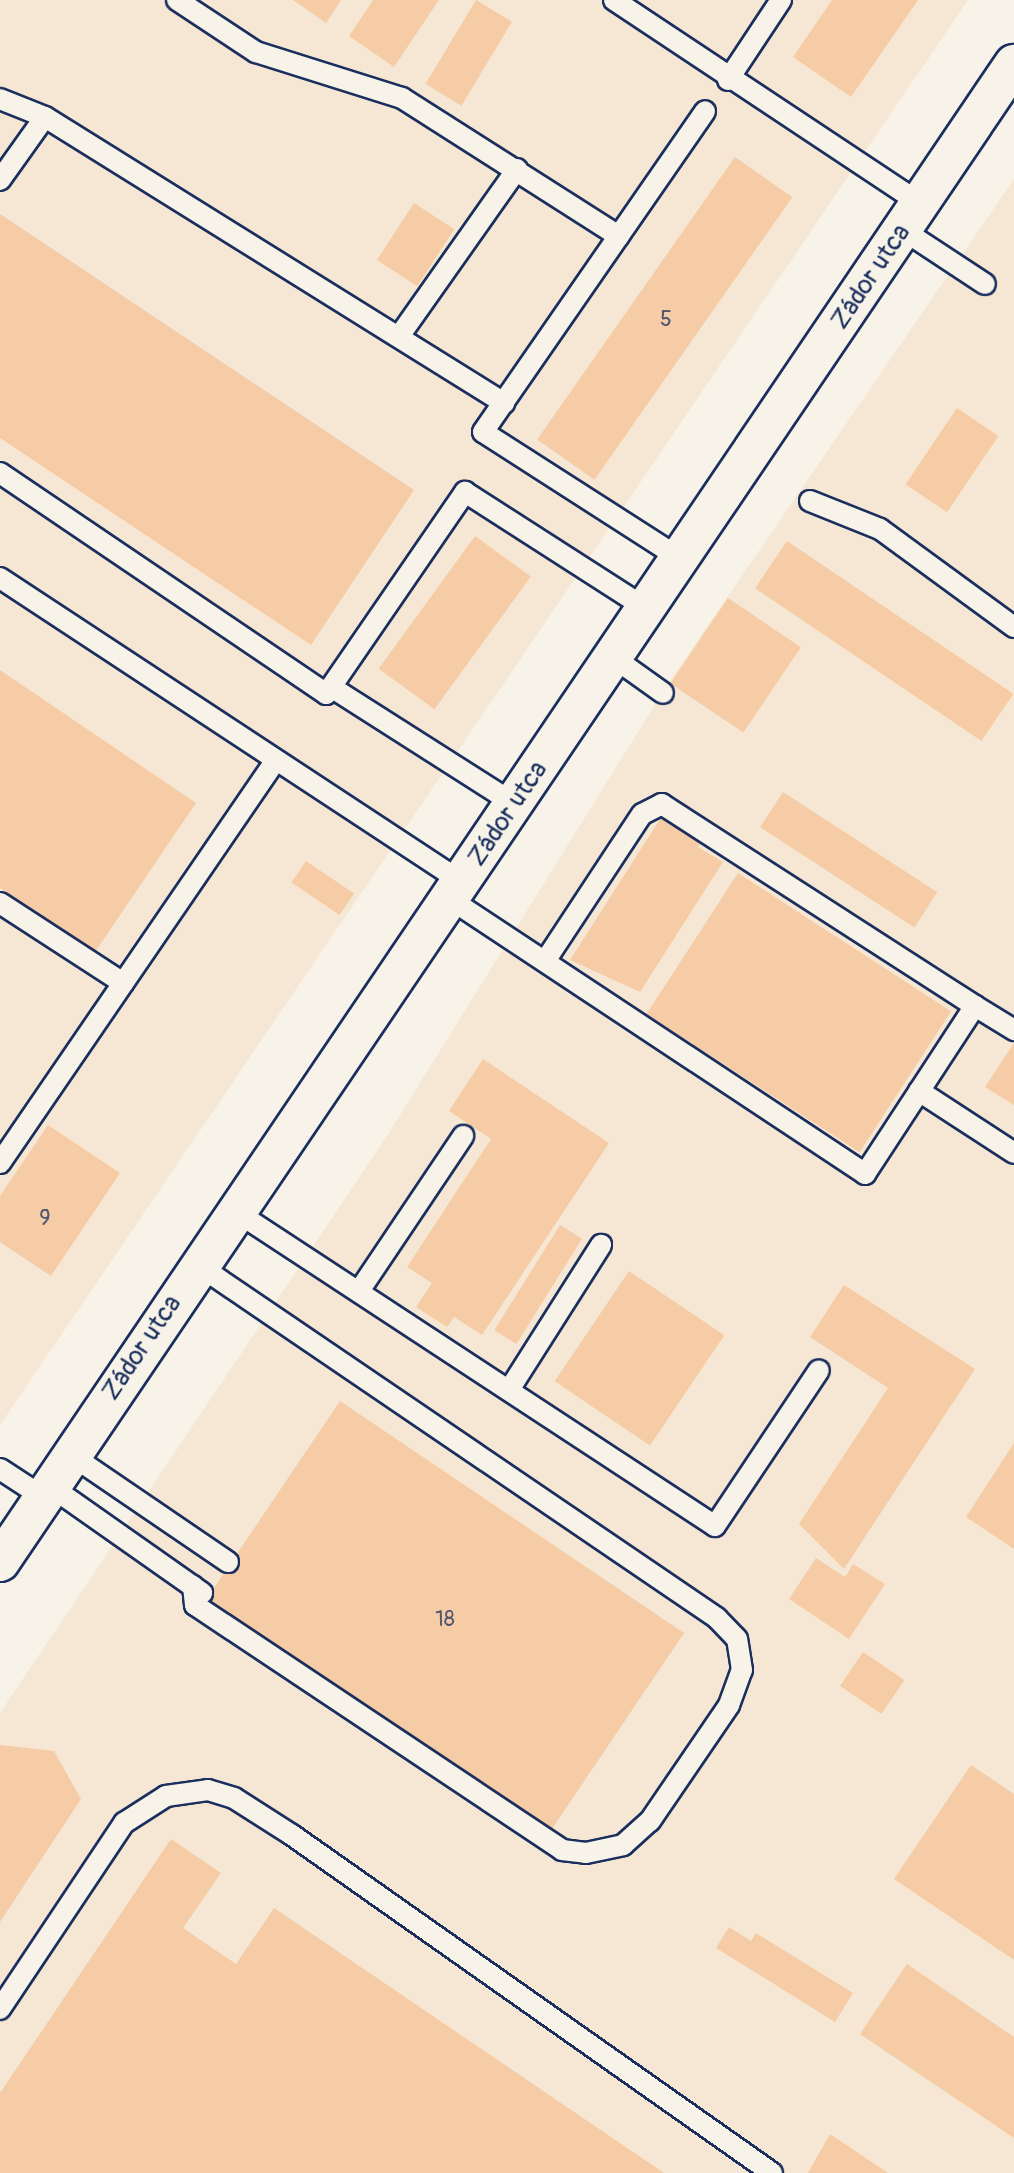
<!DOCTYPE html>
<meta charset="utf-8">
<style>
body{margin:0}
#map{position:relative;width:1014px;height:2173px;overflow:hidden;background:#f7f3e8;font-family:Pangolin,sans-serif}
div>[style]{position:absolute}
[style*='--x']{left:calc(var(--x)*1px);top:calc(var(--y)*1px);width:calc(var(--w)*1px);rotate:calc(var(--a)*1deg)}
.built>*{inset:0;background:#f6e7d4}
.building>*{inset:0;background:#f5cca5;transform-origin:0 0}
.roads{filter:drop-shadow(2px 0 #1b2f5e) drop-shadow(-2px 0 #1b2f5e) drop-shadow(0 2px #1b2f5e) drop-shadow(0 -2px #1b2f5e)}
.lane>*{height:20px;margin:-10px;padding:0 10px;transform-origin:10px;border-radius:10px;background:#f7f3e8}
.street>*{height:38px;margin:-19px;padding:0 19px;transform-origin:19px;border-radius:19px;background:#f7f3e8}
span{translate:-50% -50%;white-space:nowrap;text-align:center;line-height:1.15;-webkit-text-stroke:6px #f7f3e8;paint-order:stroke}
.number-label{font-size:22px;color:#525670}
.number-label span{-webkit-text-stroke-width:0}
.street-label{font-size:26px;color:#1b2f5e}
</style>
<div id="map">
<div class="built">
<i style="clip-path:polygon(0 0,968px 0,0 1425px)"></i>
<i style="clip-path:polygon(1014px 179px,1014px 2173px,0 2173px,0 1713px,387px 1136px,669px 682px)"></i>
</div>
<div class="building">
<i style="clip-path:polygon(293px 0,341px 0,326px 23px)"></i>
<i style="clip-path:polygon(373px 0,439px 0,394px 67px,349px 36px)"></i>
<i style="left:476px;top:0;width:42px;height:98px;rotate:31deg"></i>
<i style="clip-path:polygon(832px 0,918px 0,851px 97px,793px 57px)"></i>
<i style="left:735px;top:157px;width:70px;height:345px;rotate:35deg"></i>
<i style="left:414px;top:203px;width:48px;height:68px;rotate:33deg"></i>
<i style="clip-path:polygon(0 214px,414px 490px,311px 645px,0 438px)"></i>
<i style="left:957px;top:408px;width:50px;height:92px;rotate:34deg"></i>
<i style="left:475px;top:536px;width:69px;height:164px;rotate:36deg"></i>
<i style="left:787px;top:541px;width:273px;height:57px;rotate:34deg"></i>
<i style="left:728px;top:598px;width:88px;height:103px;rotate:34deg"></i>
<i style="clip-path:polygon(0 670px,196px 803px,95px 952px,0 888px)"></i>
<i style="left:783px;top:792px;width:184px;height:42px;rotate:33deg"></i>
<i style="clip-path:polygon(664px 813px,704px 838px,698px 847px,723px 862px,640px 992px,570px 960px)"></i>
<i style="left:306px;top:861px;width:58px;height:26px;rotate:34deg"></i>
<i style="left:738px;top:873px;width:254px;height:168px;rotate:33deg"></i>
<i style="clip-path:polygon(1014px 1043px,1014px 1105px,985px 1087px)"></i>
<i style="clip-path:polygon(483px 1059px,609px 1143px,482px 1335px,454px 1317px,447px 1327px,416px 1307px,432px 1283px,407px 1267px,491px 1139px,449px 1111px)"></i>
<i style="clip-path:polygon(48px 1125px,120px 1173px,51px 1276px,0 1242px,0 1196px)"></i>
<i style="left:560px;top:1225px;width:26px;height:124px;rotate:32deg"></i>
<i style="left:629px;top:1271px;width:115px;height:133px;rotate:34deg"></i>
<i style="clip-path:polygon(844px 1285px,975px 1369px,844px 1569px,799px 1524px,888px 1388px,810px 1337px)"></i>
<i style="left:340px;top:1401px;width:415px;height:246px;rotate:34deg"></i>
<i style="clip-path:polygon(1014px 1443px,1014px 1549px,966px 1517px)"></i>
<i style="clip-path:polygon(816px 1558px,845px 1577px,853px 1564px,885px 1584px,849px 1639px,789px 1599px)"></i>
<i style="left:863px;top:1652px;width:50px;height:41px;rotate:34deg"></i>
<i style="clip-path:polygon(0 1745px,54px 1751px,81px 1799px,0 1922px)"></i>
<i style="clip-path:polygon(971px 1765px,1014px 1794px,1014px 1960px,894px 1879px)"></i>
<i style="clip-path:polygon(171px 1839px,221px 1873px,183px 1928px,236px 1964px,274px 1908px,664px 2173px,0 2173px,0 2093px)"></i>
<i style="clip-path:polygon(729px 1927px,751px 1941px,756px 1933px,853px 1993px,835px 2022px,716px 1948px)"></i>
<i style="clip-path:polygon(907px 1964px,1014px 2037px,1014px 2138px,860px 2034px)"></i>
<i style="clip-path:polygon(830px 2134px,888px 2173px,808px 2173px)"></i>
</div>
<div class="roads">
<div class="lane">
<i style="--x:177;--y:0;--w:95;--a:33.4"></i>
<i style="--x:256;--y:52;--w:153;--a:17.5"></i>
<i style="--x:402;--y:98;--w:257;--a:32.5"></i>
<i style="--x:614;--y:0;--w:369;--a:33.6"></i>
<i style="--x:728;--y:80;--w:96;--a:-56.5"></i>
<i style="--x:0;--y:99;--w:48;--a:21.8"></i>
<i style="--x:45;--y:117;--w:541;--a:31.93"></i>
<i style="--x:0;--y:180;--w:77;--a:-54.5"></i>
<i style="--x:903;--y:230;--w:98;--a:33.4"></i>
<i style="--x:400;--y:335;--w:203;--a:-54.8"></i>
<i style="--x:0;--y:473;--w:394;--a:34.1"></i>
<i style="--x:326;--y:694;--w:9;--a:-54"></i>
<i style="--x:331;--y:687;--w:218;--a:32.5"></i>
<i style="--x:810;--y:501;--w:75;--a:21.8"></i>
<i style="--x:880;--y:529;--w:166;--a:36.2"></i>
<i style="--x:681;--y:559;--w:235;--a:-147.3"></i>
<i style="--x:483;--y:432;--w:390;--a:-55.3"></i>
<i style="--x:0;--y:578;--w:553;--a:33.35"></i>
<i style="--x:614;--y:658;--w:60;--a:35.5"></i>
<i style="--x:331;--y:687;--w:237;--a:-55.5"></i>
<i style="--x:465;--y:492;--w:216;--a:32.7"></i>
<i style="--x:450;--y:899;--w:498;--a:33.5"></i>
<i style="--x:865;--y:1174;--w:201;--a:-56.8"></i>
<i style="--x:975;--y:1006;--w:373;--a:-147.2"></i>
<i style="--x:662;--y:804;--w:22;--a:153"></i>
<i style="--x:642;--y:814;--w:176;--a:123.4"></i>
<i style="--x:0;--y:903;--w:147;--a:33"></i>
<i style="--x:975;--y:1006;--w:46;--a:31.6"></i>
<i style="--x:919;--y:1091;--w:113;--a:33.1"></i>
<i style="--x:0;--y:1163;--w:487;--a:-55.6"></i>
<i style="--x:235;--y:1211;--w:574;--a:33.27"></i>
<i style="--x:715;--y:1526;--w:187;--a:-56.3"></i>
<i style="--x:359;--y:1291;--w:187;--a:-56.1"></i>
<i style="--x:509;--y:1390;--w:172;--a:-57.6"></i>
<i style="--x:71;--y:1455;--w:190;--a:34.3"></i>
<i style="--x:0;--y:1469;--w:51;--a:33.1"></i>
<i style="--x:50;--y:1486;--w:186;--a:35.1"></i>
<i style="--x:193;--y:1586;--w:19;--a:84"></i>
<i style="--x:195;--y:1605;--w:441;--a:33.7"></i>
<i style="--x:562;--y:1850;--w:24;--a:7"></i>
<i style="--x:586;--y:1853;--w:38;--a:-12"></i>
<i style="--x:623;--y:1845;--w:36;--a:-42"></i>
<i style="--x:650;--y:1821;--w:140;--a:-55.7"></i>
<i style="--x:729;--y:1705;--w:37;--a:-70"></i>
<i style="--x:742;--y:1670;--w:31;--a:-99"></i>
<i style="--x:737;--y:1639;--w:29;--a:-134"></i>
<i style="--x:717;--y:1618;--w:628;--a:-145.78"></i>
<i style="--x:0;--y:2009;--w:224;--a:-56.3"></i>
<i style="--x:124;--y:1823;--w:50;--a:-32.7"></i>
<i style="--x:166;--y:1796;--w:42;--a:-8.1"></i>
<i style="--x:208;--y:1790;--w:27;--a:17"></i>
<i style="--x:234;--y:1798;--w:69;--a:32.5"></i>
<i style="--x:292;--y:1835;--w:587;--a:35.15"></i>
</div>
<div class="street">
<i style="--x:0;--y:1562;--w:1809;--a:-55.91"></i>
</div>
</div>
<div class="number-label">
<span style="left:666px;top:320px">5</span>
<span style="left:45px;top:1219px">9</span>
<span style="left:445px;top:1620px">18</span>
</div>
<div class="street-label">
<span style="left:871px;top:277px;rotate:-56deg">Zádor utca</span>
<span style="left:508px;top:814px;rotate:-56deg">Zádor utca</span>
<span style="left:142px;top:1348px;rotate:-56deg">Zádor utca</span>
</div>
</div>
